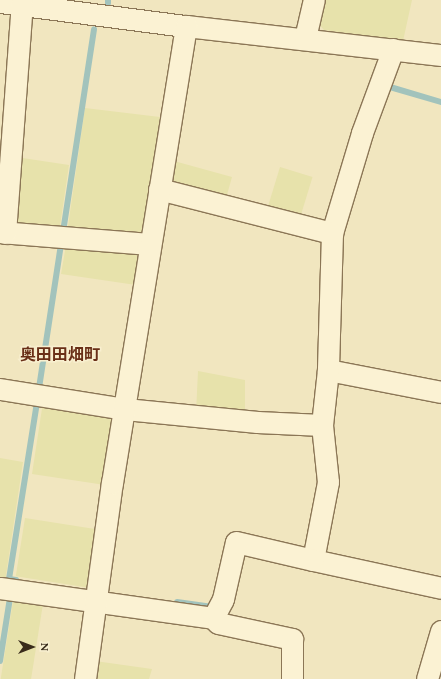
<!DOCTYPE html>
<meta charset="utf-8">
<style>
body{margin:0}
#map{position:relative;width:441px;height:679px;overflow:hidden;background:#f1e6bf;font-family:Spectral,"Noto Sans JP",serif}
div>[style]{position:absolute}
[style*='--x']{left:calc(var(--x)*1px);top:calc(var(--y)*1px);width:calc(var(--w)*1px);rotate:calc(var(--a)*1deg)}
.farmland>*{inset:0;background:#e7e2ab;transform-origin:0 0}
.stream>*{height:6px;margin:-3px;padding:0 3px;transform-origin:3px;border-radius:3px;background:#a2c3bc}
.roads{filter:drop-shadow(1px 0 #8b7656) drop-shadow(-1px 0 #8b7656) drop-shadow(0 1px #8b7656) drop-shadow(0 -1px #8b7656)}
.minor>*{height:21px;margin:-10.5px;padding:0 10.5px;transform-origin:10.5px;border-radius:10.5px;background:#fbf2d3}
span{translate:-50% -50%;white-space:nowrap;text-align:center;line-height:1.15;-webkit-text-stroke:3px #f8efcf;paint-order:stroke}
.quarter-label{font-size:16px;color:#692f17;font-weight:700}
.north{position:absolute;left:12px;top:627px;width:40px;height:40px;-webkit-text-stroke:3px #f8efcf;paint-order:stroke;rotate:90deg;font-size:11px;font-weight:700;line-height:16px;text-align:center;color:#392c1b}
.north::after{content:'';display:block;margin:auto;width:14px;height:18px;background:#392c1b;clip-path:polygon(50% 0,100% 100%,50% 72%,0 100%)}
</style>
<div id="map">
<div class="farmland">
<i style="clip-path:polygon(323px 0,412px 0,403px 41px,324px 30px,317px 22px)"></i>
<i style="clip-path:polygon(85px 108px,160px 117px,144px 231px,134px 239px,67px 233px)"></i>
<i style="clip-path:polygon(16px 157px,69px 165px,59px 233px,20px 229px,13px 220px)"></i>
<i style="clip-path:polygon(174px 161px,232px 177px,225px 202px,176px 189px,171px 179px)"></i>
<i style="left:280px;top:167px;width:34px;height:47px;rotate:17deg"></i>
<i style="clip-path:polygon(66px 245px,132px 251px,140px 258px,136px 285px,61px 274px)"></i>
<i style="clip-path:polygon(198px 371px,245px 380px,245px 417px,196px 413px)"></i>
<i style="clip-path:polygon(43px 402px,107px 412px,114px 425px,105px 485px,32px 474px)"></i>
<i style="clip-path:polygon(0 458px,23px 462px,5px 582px,0 581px)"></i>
<i style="left:25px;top:518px;width:74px;height:59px;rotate:9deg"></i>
<i style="left:14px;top:595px;width:30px;height:85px;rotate:9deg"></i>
<i style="clip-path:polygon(95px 661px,152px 669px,149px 679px,92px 679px)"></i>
</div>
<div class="stream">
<i style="--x:108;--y:3;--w:3;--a:-90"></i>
<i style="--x:390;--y:87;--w:53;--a:16.4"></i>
<i style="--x:63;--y:232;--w:205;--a:-81.3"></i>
<i style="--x:39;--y:388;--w:145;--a:-81.3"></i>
<i style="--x:16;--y:580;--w:7;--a:-172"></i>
<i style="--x:9;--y:579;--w:179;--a:-81"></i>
<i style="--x:177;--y:602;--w:34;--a:8"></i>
<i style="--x:0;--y:661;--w:64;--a:-81"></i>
<i style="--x:10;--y:598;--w:6;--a:-171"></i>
</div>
<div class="roads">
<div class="minor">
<i style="--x:0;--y:2;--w:188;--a:7.4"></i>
<i style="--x:186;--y:26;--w:257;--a:6.5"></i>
<i style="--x:305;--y:38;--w:39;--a:-77"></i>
<i style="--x:393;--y:49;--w:90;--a:110.3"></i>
<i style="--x:362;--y:133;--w:104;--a:106.7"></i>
<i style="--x:332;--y:233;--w:137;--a:91.7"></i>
<i style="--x:328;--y:370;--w:115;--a:11"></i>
<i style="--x:159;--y:189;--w:179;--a:14.3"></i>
<i style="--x:0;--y:232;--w:150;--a:4.6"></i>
<i style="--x:5;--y:233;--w:230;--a:-85.8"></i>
<i style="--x:0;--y:389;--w:127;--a:9.1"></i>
<i style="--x:125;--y:409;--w:133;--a:5.6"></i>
<i style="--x:257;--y:422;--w:65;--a:2.6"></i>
<i style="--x:322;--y:425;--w:55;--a:-83.8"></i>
<i style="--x:322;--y:425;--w:57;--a:84"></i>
<i style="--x:328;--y:482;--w:79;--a:100.9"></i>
<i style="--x:313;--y:560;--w:131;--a:12.3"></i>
<i style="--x:0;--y:588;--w:215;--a:8"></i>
<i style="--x:213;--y:618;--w:21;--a:-62"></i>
<i style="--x:223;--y:599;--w:58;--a:-77.2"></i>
<i style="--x:236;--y:542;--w:79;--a:13.2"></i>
<i style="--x:213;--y:618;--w:7;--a:45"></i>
<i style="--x:218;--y:623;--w:76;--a:12.2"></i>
<i style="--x:292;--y:639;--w:40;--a:90"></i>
<i style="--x:85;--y:679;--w:198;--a:-82.2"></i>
<i style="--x:112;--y:483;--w:463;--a:-80.8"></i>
<i style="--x:427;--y:679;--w:50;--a:-73.7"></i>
</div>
</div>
<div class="quarter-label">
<span style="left:60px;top:355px">奥田田畑町</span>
</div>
<div class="north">N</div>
</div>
